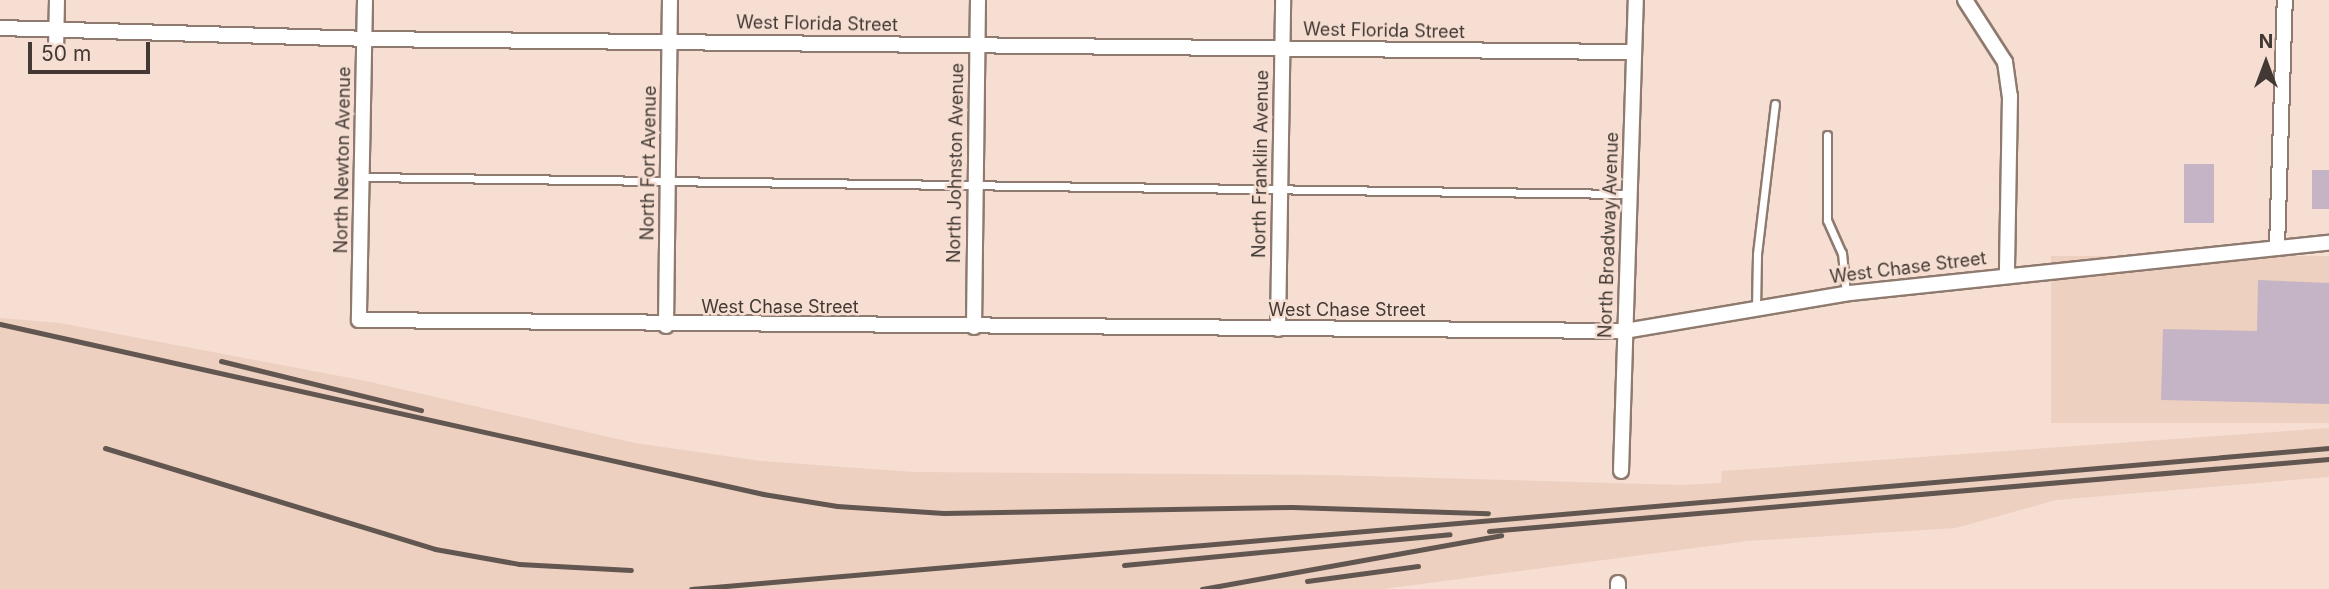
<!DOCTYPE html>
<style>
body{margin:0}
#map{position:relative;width:2329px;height:589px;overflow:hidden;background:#f6ded2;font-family:Inter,sans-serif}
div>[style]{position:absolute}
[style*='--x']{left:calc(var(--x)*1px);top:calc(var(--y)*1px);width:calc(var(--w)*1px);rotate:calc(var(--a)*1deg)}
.built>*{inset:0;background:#eed0c0;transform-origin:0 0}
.building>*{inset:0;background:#c5b4c5;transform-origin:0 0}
.roads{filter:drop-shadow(2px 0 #8f7a6f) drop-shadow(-2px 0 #8f7a6f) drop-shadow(0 2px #8f7a6f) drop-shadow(0 -2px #8f7a6f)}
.lane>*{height:7px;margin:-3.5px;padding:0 3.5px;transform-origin:3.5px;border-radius:3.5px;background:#fff}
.street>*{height:14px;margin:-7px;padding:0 7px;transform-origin:7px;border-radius:7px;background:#fff}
.rail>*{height:5px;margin:-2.5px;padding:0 2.5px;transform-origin:2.5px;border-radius:2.5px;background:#625650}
span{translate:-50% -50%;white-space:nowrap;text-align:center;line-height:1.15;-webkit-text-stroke:5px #f6ded2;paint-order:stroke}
.street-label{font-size:18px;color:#423934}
.north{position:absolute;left:2231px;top:28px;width:70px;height:70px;-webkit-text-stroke:5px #f6ded2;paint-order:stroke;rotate:0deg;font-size:19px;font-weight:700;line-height:28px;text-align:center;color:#423934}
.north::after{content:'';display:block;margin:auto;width:24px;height:32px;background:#423934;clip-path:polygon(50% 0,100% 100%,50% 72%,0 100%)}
.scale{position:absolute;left:28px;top:42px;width:122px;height:32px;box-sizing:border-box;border:4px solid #423934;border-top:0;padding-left:9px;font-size:21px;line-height:24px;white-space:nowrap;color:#423934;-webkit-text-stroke:5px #f6ded2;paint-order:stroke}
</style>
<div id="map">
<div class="built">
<i style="left:2329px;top:256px;width:167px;height:278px;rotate:90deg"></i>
<i style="clip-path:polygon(0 318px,60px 323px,366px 381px,635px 443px,761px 461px,914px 472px,1330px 475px,1683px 485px,1721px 483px,1722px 471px,2329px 428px,2329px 477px,2056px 500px,1956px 528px,1748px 541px,1383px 589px,0 589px)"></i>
</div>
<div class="building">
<i style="left:2184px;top:164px;width:30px;height:59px"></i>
<i style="left:2312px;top:170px;width:17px;height:39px"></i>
<i style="clip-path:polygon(2258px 280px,2329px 283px,2329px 404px,2161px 400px,2163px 329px,2257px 331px)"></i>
</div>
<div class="roads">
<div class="lane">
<i style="--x:1827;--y:135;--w:85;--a:90"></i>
<i style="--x:1827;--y:220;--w:36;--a:66"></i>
<i style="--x:1842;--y:253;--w:40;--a:84.3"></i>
<i style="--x:362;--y:177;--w:1267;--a:0.77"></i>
<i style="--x:1756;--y:308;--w:54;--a:-88.9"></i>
<i style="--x:1757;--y:254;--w:151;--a:-83.2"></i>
</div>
<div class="street">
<i style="--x:365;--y:0;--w:320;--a:91.1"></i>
<i style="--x:359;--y:320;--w:1266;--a:0.5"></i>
<i style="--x:1625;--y:331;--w:228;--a:-9.6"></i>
<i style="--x:1850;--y:293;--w:482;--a:-6"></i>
<i style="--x:1965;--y:0;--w:74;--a:57.2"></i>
<i style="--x:2005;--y:62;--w:34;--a:82"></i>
<i style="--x:2010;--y:96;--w:179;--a:91"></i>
<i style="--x:0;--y:28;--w:365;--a:1.7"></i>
<i style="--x:365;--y:39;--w:1268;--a:0.59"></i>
<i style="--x:56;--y:51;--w:51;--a:-88.9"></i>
<i style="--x:2277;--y:248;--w:248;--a:-88.2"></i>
<i style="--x:666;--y:326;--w:326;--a:-89.3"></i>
<i style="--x:974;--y:327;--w:327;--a:-89.3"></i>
<i style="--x:1278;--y:329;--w:329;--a:-89.1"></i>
<i style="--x:1621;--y:471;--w:471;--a:-88.2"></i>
<i style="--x:1618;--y:589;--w:6;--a:-90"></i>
</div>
</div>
<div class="rail">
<i style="--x:0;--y:324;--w:782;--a:12.56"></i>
<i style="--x:763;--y:494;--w:75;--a:9.2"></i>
<i style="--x:837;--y:506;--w:107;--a:3.7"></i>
<i style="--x:944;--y:513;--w:348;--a:-1"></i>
<i style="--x:1292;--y:507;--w:196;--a:1.8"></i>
<i style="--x:221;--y:361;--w:206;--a:13.8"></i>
<i style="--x:105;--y:448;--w:345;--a:17"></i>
<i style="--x:435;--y:549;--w:85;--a:10.1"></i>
<i style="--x:519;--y:564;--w:112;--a:3.1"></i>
<i style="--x:1489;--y:531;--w:843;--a:-4.9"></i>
<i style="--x:1124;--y:565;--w:327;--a:-5.4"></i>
<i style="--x:1307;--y:581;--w:112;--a:-7.7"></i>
<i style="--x:691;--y:589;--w:1644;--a:-4.92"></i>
<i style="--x:1202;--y:589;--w:304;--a:-10.2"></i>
</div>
<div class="street-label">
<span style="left:817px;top:24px;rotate:1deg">West Florida Street</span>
<span style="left:1384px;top:31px;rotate:1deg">West Florida Street</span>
<span style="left:343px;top:160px;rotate:-89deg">North Newton Avenue</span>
<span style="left:649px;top:163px;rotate:-89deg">North Fort Avenue</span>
<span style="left:956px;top:163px;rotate:-89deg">North Johnston Avenue</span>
<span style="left:1261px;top:164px;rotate:-89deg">North Franklin Avenue</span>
<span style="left:1609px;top:235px;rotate:-88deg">North Broadway Avenue</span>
<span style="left:1908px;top:268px;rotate:-7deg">West Chase Street</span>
<span style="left:780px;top:307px">West Chase Street</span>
<span style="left:1347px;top:310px">West Chase Street</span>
</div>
<div class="north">N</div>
<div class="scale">50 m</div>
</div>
